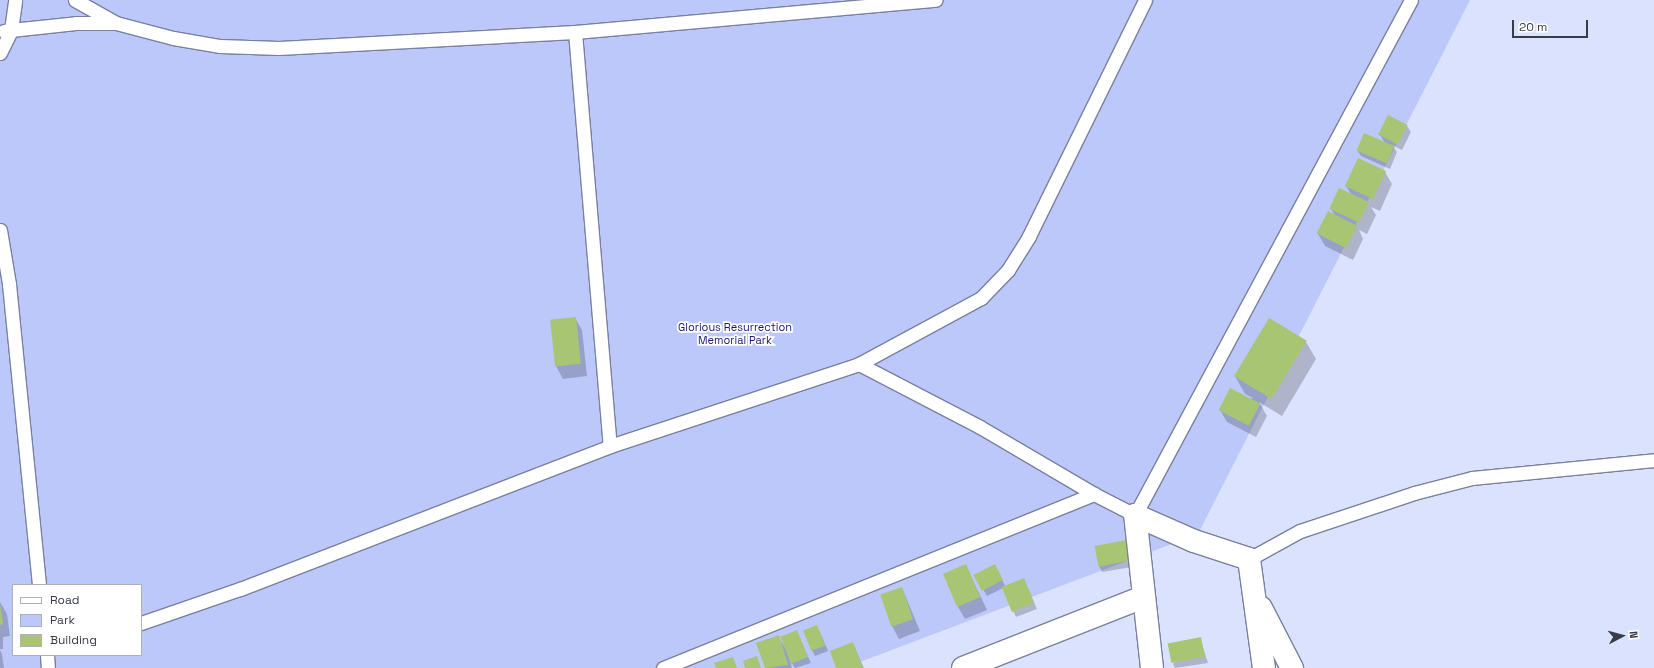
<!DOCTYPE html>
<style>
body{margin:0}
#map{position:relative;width:1654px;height:668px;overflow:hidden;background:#dbe2fd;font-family:"Space Grotesk",sans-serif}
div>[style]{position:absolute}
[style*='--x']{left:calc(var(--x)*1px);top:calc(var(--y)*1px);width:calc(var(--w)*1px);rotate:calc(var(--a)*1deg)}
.green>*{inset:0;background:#bcc8fa}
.shadow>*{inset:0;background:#0003}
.building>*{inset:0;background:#a8c573;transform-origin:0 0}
.roads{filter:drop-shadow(1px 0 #79809f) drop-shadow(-1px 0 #79809f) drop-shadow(0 1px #79809f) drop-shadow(0 -1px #79809f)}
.lane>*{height:13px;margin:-6.5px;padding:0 6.5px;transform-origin:6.5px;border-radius:6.5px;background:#fff}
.street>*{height:22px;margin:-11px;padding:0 11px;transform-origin:11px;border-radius:11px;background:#fff}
span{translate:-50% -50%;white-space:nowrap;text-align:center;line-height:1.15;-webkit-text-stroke:3.5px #fff;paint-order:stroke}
.park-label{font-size:11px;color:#1b166d}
.legend{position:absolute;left:12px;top:584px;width:130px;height:72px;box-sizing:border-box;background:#fff;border:1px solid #afb1b6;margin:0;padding:5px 7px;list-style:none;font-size:12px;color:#383c49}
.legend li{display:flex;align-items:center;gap:8px;height:20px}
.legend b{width:20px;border:1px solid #afb1b6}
.north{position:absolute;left:1602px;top:616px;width:40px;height:40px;-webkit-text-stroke:3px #fff;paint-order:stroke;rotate:84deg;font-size:11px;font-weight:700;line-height:16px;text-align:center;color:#383c49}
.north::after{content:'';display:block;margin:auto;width:14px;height:18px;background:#383c49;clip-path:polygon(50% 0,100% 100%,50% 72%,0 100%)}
.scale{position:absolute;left:1512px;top:20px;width:76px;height:18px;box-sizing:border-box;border:2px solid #383c49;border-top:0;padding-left:5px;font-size:12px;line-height:14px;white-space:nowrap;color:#383c49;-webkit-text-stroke:3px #fff;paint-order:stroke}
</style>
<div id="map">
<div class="green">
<i style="clip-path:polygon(evenodd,0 0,1470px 0,1198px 534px,844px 668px,0 668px,0 0,13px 585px,141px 585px,141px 655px,13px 655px,13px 585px)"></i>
</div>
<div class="shadow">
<i style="clip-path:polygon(1407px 126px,1411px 132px,1402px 150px,1392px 145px,1397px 152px,1390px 169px,1361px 156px,1357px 150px,1385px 143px,1380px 135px)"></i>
<i style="clip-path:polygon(1385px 172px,1392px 184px,1380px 211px,1371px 207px,1376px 215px,1367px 234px,1359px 230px,1363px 239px,1353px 260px,1325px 246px,1318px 234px,1335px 216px,1331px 209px,1351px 194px,1346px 186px)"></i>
<i style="clip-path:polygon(575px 318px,582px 330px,587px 376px,563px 379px,556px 366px)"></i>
<i style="clip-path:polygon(1306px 342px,1316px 359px,1282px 416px,1259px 402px,1267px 416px,1256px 437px,1227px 422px,1220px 410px,1253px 398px,1245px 394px,1235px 376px)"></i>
<i style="clip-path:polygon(1126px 542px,1132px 567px,1102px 572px,1099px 566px)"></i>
<i style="clip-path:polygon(966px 566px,987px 610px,965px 619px,958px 607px)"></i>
<i style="clip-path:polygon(998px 571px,1005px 586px,1024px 579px,1037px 609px,1016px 617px,1003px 588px,987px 596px,975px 575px)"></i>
<i style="clip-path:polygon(902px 588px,920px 631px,899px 639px,892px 626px)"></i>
<i style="clip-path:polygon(0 602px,7px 614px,10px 636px,3px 637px,3px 649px,0 649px)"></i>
<i style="clip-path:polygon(797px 632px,811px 663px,795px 668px,790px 660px,792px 668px,766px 668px,758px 643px,778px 637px,784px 646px)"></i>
<i style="clip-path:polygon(820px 632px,828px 651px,815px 656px,812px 650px)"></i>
<i style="clip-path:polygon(1200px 638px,1208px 663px,1175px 668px,1173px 664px)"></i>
<i style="clip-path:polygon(853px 644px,864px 668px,837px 668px)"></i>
<i style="clip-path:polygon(0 650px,2px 654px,4px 668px,0 668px)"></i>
</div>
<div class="building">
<i style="left:1388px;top:115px;width:22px;height:22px;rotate:27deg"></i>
<i style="left:1364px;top:133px;width:33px;height:19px;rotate:23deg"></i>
<i style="left:1358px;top:158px;width:31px;height:31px;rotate:25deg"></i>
<i style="left:1339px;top:188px;width:33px;height:23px;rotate:25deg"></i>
<i style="left:1328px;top:211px;width:33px;height:25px;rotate:27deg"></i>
<i style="left:576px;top:317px;width:47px;height:26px;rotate:84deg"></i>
<i style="left:1269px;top:318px;width:44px;height:68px;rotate:31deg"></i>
<i style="left:1230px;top:388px;width:34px;height:25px;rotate:27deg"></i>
<i style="left:1126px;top:540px;width:21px;height:32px;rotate:79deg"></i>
<i style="left:966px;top:564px;width:36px;height:25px;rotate:67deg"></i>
<i style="left:995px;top:564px;width:18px;height:24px;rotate:63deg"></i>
<i style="left:1024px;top:578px;width:27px;height:24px;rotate:68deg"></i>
<i style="left:902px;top:587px;width:34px;height:23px;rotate:71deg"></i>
<i style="clip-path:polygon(0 603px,3px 624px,0 625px)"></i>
<i style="left:817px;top:625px;width:22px;height:15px;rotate:68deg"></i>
<i style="left:797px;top:630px;width:29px;height:18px;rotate:68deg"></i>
<i style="clip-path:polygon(779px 635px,788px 665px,765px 668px,756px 643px)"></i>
<i style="left:1201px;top:637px;width:20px;height:34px;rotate:79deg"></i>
<i style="clip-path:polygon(853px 642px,863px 668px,836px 668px,830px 651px)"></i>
<i style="clip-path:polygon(757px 656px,761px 668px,745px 668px,743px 661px)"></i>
<i style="clip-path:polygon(733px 657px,737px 668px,716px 668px,714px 663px)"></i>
</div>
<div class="roads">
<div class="lane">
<i style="--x:75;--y:0;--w:47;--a:29.3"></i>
<i style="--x:116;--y:23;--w:59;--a:14.7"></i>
<i style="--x:173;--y:38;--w:48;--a:9.7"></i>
<i style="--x:220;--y:46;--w:59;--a:1.9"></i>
<i style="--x:279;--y:48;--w:296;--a:-3.1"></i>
<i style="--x:575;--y:32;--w:362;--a:-5.1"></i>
<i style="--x:4;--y:31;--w:7;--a:-8"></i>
<i style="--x:11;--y:30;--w:30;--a:-82"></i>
<i style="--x:575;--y:32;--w:415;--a:85.2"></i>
<i style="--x:0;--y:53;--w:25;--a:-64"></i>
<i style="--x:11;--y:30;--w:65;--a:-6.1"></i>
<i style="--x:76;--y:23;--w:39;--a:0"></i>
<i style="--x:0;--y:230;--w:55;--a:80.5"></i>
<i style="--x:9;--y:284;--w:302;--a:84.3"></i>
<i style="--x:859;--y:364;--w:136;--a:27.5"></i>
<i style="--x:980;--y:427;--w:132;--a:30.4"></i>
<i style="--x:1094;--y:494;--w:46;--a:27.1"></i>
<i style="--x:1135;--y:515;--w:584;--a:-61.81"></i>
<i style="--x:1249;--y:559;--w:58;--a:-28.8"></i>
<i style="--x:1300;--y:531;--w:120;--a:-18.4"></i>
<i style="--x:1414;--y:493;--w:60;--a:-14.5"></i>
<i style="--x:1472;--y:478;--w:183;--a:-5.6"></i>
<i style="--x:141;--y:623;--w:105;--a:-19"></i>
<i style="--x:240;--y:589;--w:397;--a:-21.1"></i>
<i style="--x:610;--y:446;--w:262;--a:-18.2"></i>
<i style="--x:859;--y:364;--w:139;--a:-28.4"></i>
<i style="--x:981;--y:298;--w:39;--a:-46"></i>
<i style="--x:1008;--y:270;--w:40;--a:-58"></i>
<i style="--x:1029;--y:236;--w:263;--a:-63.8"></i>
<i style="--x:47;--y:655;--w:13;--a:86"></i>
<i style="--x:663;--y:668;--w:465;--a:-22"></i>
</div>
<div class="street">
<i style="--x:1261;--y:608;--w:68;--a:62.7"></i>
<i style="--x:963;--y:668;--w:193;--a:-21.5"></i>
<i style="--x:1152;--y:668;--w:154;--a:-96.3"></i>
<i style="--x:1135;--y:515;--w:64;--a:23.8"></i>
<i style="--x:1194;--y:541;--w:58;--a:18.1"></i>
<i style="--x:1249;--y:559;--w:110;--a:82.2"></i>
</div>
</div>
<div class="park-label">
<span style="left:735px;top:334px">Glorious Resurrection<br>Memorial Park</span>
</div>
<ul class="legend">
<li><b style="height:5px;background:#fff"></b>Road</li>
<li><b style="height:11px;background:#bcc8fa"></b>Park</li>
<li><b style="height:11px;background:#a8c573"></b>Building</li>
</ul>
<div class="north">N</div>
<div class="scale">20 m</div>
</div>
